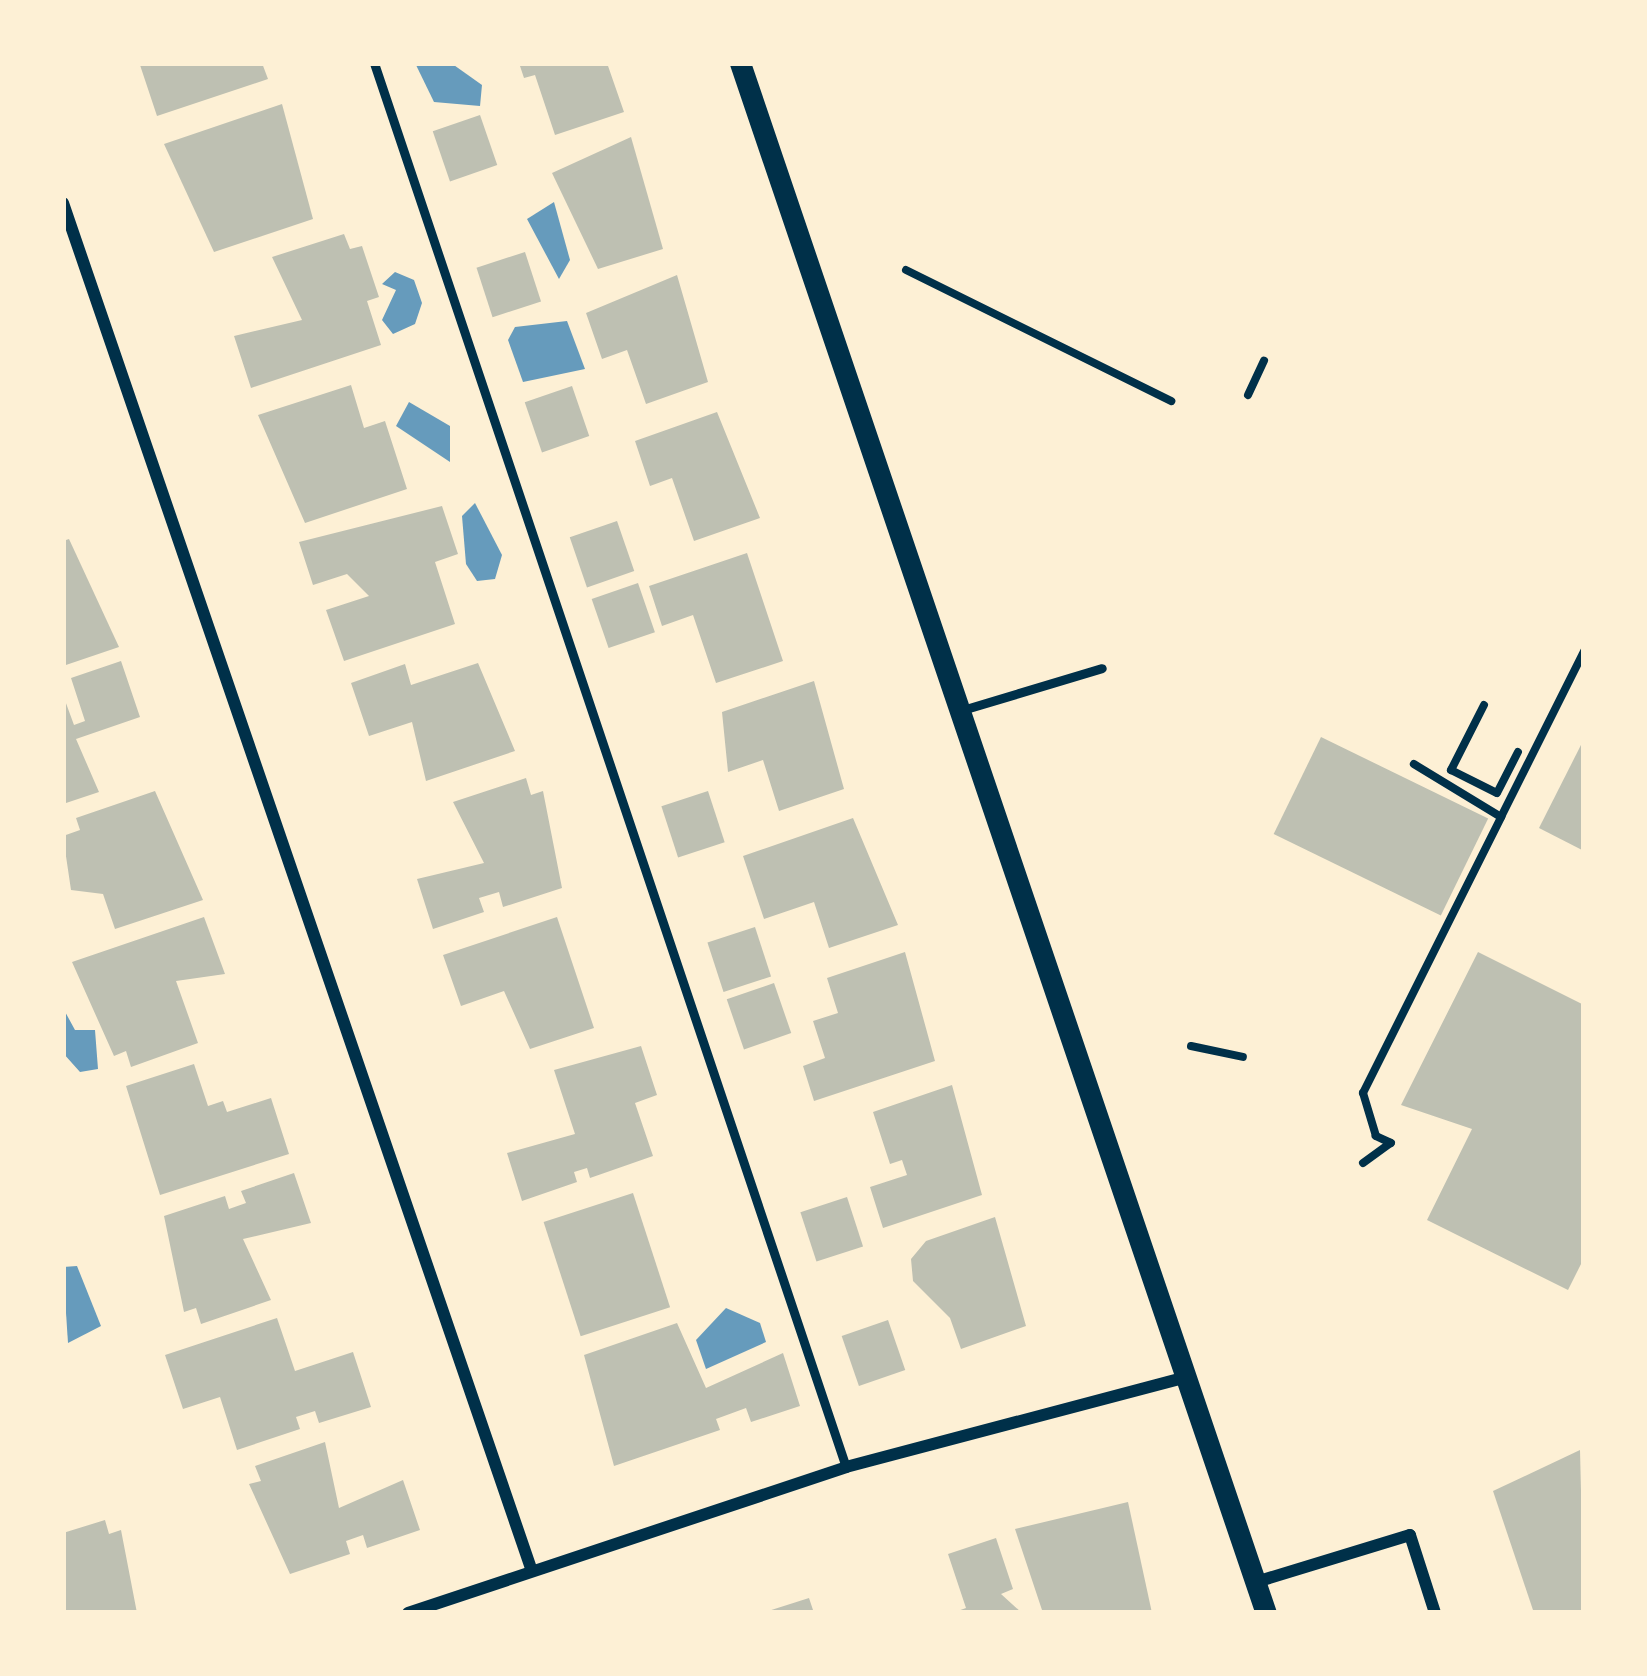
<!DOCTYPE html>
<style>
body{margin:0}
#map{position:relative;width:1647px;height:1676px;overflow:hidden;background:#fdf0d5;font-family:"Noto Sans",sans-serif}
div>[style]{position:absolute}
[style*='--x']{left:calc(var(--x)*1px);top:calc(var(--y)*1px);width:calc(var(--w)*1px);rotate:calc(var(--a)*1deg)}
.water>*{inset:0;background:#669bbc}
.building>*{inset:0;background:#bec0b2;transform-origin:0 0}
.path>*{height:8px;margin:-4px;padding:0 4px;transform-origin:4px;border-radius:4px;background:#003049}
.service>*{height:9px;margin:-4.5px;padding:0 4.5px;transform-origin:4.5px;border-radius:4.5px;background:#003049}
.minor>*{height:12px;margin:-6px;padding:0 6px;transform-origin:6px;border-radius:6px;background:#003049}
.tertiary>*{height:21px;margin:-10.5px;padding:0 10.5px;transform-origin:10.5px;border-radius:10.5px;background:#003049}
span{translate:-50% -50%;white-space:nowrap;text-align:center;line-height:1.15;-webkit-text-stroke:9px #fdf0d5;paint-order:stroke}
.frame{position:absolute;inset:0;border:66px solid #fdf0d5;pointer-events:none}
</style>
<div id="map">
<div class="water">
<i style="clip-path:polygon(451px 63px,482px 85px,480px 106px,434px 102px,416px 65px)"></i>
<i style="clip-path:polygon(554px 202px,570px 260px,559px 279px,527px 219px)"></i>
<i style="clip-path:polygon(395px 272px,414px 280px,422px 303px,415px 324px,393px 334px,382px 320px,396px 290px,382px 284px)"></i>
<i style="clip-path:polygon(567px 321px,585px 369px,523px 382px,508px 340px,515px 327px)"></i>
<i style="clip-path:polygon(409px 402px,450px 426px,450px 462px,396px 426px)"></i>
<i style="clip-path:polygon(475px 503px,502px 555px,495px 579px,477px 581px,466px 564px,462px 516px)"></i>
<i style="clip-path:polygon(63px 1008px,75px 1030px,95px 1030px,98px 1069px,80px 1072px,63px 1053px)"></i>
<i style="clip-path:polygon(77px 1266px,101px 1326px,68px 1343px,63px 1267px)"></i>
<i style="clip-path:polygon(726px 1308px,760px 1323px,766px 1342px,706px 1369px,696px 1340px)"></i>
</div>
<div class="building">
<i style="clip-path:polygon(262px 63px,268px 79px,157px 116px,140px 65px)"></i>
<i style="clip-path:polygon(519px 63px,607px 63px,624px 112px,555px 135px,535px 75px,524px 78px)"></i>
<i style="clip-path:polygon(282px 104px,313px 219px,214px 252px,164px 144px)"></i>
<i style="left:480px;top:115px;width:53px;height:50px;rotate:71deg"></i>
<i style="clip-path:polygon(631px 137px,663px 249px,598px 269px,552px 173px)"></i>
<i style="clip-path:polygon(344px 234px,350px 249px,362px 246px,379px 297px,367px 301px,381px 345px,251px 388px,234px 336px,302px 320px,272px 257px)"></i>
<i style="left:525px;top:252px;width:52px;height:51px;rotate:72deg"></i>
<i style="clip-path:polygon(677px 275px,708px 382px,646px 404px,627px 350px,602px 359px,586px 313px)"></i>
<i style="clip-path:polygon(351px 385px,364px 428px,385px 421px,407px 489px,305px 523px,258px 415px)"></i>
<i style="left:572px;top:386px;width:53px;height:50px;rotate:71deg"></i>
<i style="clip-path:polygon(717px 412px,760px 518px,694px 541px,672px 478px,650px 486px,635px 441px)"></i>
<i style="clip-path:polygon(442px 506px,458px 554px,435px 562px,455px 624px,344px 661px,326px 610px,369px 596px,347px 574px,313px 585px,299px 542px)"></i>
<i style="left:617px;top:521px;width:53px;height:50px;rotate:71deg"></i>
<i style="clip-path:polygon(69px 539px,119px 647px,63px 666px,63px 541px)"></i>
<i style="clip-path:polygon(747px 553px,783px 661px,716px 683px,693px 615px,662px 626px,649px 586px)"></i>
<i style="left:638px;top:583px;width:52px;height:49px;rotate:71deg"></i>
<i style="clip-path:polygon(121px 661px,140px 717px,76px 739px,99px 792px,63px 804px,63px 695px,74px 725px,85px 721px,71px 678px)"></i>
<i style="clip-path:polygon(478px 663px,515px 751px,426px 781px,412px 722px,369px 736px,351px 683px,405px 664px,411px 685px)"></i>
<i style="clip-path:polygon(814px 681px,844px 789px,779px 811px,763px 760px,728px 772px,722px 712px)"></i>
<i style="left:1321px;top:737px;width:186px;height:108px;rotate:26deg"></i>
<i style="clip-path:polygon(1584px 739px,1584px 851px,1539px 828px)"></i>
<i style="clip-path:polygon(526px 778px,531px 795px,543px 791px,562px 888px,503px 907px,499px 892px,479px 898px,484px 912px,433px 929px,417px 879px,484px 863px,453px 802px)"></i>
<i style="clip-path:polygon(155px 791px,203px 900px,115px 929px,103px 894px,71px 890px,63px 836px,80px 830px,76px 818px)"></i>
<i style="left:708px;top:791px;width:54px;height:49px;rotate:72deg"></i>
<i style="clip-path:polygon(853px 818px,898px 925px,829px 948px,814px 902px,764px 919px,743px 856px)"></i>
<i style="clip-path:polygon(204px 917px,225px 974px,176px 981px,198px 1043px,131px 1067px,126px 1051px,114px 1056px,72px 962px)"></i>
<i style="clip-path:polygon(557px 917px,594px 1028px,530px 1049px,504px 991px,461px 1006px,443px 955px)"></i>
<i style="left:755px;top:927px;width:52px;height:50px;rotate:72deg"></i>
<i style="clip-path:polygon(905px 952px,935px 1061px,814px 1101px,803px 1066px,825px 1058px,813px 1021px,838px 1013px,827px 978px)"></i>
<i style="clip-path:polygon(1478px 952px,1584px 1005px,1584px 1258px,1568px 1290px,1427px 1220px,1472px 1129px,1401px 1105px)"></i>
<i style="left:774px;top:983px;width:53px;height:50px;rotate:71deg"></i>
<i style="clip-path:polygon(641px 1046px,657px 1095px,635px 1103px,653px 1156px,590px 1178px,587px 1168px,574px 1172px,577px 1182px,522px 1201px,507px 1153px,575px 1134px,554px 1070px)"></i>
<i style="clip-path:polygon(194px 1064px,208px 1106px,223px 1101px,227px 1112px,271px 1098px,289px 1154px,160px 1195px,126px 1086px)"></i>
<i style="clip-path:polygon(952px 1085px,982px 1195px,883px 1228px,870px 1187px,907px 1175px,902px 1160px,890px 1164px,873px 1112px)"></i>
<i style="clip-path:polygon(294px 1173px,311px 1223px,243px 1239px,271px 1300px,201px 1324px,196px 1308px,184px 1312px,164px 1216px,225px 1196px,229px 1209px,246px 1203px,241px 1191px)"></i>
<i style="left:633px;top:1193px;width:120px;height:94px;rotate:72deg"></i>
<i style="left:847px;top:1197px;width:52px;height:49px;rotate:72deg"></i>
<i style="clip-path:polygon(995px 1217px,1026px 1326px,961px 1349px,950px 1318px,913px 1281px,911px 1259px,926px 1241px)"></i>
<i style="clip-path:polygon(277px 1318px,295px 1371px,353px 1352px,371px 1407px,319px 1423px,315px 1411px,296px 1417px,300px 1429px,237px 1450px,220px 1397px,183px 1409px,165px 1355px)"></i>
<i style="left:888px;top:1320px;width:53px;height:49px;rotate:71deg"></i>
<i style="clip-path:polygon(677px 1323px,706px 1388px,783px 1353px,800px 1406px,751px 1422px,746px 1408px,716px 1419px,720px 1430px,614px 1466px,584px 1355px)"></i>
<i style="clip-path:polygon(325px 1442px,339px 1508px,403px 1480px,420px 1530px,367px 1548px,363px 1535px,346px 1541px,350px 1554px,290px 1574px,249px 1484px,261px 1481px,255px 1466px)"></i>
<i style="clip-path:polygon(1580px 1450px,1584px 1613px,1534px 1613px,1493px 1491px)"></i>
<i style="clip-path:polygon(1128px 1502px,1152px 1613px,1043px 1613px,1015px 1529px)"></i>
<i style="clip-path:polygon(105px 1520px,109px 1534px,121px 1530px,137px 1613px,63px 1613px,63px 1533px)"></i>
<i style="clip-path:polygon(996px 1538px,1013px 1589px,1001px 1594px,1022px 1613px,952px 1613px,966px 1608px,948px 1554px)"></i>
<i style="clip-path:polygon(809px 1598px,814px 1613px,765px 1613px,765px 1612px)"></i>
</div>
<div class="path">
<i style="--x:906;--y:270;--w:296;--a:26.3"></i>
<i style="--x:1248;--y:395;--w:38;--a:-65"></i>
<i style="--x:1484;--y:705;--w:73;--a:116.9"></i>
<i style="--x:1451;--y:770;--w:51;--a:26.6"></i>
<i style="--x:1497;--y:793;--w:46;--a:-62.9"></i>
<i style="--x:1501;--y:817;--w:186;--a:-63.4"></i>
<i style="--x:1191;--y:1046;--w:53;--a:11.9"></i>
<i style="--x:1363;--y:1163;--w:34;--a:-36"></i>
<i style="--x:1391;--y:1143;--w:17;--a:-155"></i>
<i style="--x:1376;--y:1136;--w:45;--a:-106.8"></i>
<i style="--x:1363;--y:1093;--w:309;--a:-63.4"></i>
<i style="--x:1501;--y:817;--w:102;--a:-148.7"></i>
</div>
<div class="service">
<i style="--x:374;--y:63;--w:1481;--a:71.42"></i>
<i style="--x:959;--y:711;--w:149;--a:-16.7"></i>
</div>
<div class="minor">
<i style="--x:63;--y:203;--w:1446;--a:71.08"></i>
<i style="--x:1256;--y:1582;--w:161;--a:-17"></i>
<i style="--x:1410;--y:1535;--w:82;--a:72.2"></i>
<i style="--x:408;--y:1613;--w:462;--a:-18.4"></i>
<i style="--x:846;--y:1467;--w:350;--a:-14.8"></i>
</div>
<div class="tertiary">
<i style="--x:740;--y:63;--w:1637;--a:71.26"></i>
</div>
<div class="frame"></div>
</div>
